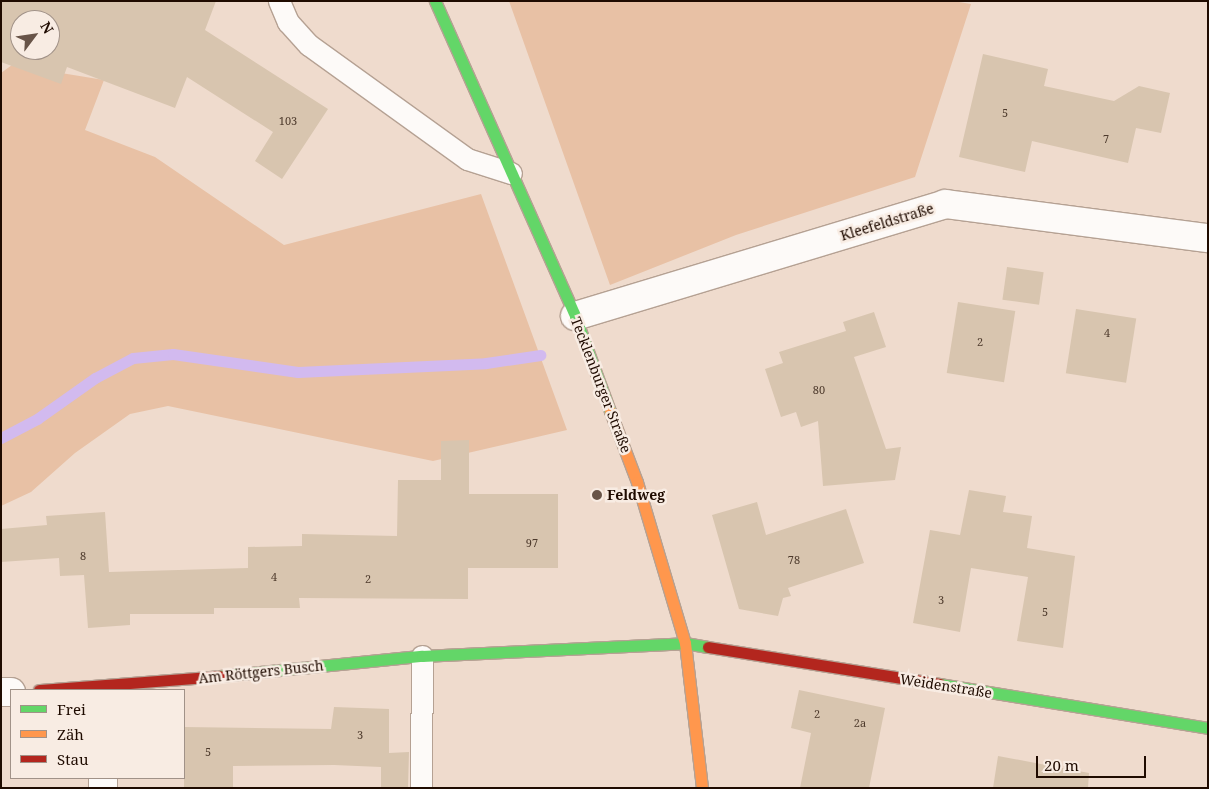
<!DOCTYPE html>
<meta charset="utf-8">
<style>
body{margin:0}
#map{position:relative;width:1209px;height:789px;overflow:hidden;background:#efdbcd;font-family:"Noto Serif",serif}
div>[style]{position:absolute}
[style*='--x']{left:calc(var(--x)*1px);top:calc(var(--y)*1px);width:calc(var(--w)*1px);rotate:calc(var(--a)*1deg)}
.green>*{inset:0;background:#e8c1a5}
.stream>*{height:11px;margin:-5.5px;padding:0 5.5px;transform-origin:5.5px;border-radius:5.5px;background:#d2baef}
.building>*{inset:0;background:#d8c5af;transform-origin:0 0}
.roads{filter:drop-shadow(1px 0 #b5a193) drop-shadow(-1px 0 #b5a193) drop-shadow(0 1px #b5a193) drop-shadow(0 -1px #b5a193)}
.lane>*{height:21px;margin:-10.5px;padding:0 10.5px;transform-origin:10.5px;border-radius:10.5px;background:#fdfaf8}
.street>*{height:28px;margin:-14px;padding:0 14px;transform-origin:14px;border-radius:14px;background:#fdfaf8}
.fast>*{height:11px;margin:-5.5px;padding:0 5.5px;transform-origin:5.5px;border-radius:5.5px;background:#63d668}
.slow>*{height:11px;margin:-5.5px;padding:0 5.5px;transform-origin:5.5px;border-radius:5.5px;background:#ff974d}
.jam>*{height:11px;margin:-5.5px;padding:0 5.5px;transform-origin:5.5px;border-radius:5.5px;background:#b3261e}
.dots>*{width:14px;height:14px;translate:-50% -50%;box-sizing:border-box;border:2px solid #f8ece3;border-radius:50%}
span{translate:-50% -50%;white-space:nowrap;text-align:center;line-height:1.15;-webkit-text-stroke:5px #f8ece3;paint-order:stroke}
.number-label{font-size:11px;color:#4d3a2c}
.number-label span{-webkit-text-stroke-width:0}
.street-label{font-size:14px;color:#1f0b00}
.poi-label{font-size:14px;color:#1f0b00;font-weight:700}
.left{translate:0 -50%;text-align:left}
.frame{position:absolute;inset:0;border:2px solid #1f0b00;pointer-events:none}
.legend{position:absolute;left:10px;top:689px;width:175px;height:90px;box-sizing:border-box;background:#f8ece3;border:1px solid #a19288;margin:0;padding:6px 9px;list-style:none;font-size:15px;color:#1f0b00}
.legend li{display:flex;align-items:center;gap:10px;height:25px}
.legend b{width:25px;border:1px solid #a19288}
.north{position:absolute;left:10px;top:10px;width:50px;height:50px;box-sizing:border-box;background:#f8ece3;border:1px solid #a19288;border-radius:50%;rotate:59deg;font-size:14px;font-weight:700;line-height:20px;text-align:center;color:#1f0b00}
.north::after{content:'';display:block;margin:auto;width:18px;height:22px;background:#685448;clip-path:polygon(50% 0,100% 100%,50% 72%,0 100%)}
.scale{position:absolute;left:1036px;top:756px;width:110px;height:22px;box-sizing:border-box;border:2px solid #1f0b00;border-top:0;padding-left:6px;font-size:15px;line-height:18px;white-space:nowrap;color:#1f0b00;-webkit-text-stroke:4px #f8ece3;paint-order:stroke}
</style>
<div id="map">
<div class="green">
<i style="clip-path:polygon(509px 1px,953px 1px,971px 4px,915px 177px,736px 235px,610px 285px)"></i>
<i style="clip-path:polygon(12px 65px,104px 80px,85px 130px,155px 157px,284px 245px,481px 194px,567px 430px,433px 461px,168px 406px,130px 414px,75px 453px,31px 492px,1px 506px,1px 73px)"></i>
</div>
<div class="stream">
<i style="--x:1;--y:438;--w:41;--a:-27.8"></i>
<i style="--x:37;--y:419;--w:71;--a:-35.3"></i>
<i style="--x:95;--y:378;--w:43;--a:-27.8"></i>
<i style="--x:133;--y:358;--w:40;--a:-5.7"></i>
<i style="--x:173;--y:354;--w:126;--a:8.2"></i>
<i style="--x:298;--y:372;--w:188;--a:-2.7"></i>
<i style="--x:486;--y:363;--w:55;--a:-8.4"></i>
</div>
<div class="building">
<i style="clip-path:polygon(evenodd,1px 1px,216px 1px,205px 30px,328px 109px,282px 179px,255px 161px,273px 132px,187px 77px,175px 108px,67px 67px,61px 84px,1px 62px,1px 1px,20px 20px,50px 20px,50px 50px,20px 50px,20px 20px)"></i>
<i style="clip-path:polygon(983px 54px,1048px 69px,1044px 86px,1114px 101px,1139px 86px,1170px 93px,1161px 133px,1136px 128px,1128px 163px,1032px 141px,1025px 172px,959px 157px)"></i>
<i style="left:1007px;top:267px;width:37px;height:33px;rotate:8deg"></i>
<i style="left:958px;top:302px;width:58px;height:72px;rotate:9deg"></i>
<i style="left:1076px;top:309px;width:61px;height:65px;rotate:9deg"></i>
<i style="clip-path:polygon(874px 312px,886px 347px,854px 357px,886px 449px,901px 447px,895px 480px,823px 486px,818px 421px,801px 427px,796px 412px,781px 417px,765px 369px,783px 363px,779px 352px,846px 331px,843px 322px)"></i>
<i style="clip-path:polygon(469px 440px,469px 494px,558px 494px,558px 568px,468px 568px,468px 599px,299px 598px,300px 608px,214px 608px,214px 614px,130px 614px,130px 625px,88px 628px,84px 575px,60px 576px,59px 558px,1px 562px,1px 529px,47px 525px,46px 516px,105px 512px,109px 572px,248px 568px,248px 547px,302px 546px,302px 534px,397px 536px,398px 480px,441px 480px,441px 441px)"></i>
<i style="clip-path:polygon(969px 490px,1006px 496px,1003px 512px,1032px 516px,1027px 548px,1075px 556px,1063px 648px,1017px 641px,1028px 577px,971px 568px,960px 632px,913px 623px,930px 530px,960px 535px)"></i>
<i style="clip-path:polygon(757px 502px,766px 535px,846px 509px,864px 563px,788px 588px,791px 596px,783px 598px,778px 616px,739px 609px,712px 515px)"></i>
<i style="clip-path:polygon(799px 690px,885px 708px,869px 788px,800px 788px,811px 733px,791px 728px)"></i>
<i style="clip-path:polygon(334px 707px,389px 709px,389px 753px,409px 752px,408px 788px,381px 788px,381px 767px,334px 765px,233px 766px,233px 787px,184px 788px,184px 727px,331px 729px)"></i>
<i style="clip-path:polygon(998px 756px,1089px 773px,1088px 788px,993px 788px)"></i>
</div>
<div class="roads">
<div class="lane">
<i style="--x:279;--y:1;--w:23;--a:67"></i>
<i style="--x:288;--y:22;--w:31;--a:48"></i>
<i style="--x:309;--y:45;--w:195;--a:35.8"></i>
<i style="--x:467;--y:159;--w:46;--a:17.7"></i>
<i style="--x:421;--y:788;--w:132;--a:-89.6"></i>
</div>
<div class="street">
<i style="--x:575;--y:316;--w:387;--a:-16.8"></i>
<i style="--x:945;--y:204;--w:265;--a:7.4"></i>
<i style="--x:1;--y:692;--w:10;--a:0"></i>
<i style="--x:103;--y:778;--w:10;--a:90"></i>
</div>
<div class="fast">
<i style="--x:435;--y:1;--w:345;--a:66"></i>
<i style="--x:575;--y:316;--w:101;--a:69.8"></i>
<i style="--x:220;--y:676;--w:203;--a:-5.7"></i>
<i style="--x:422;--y:656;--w:263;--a:-2.8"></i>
<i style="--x:685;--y:643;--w:23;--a:10"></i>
<i style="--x:940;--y:684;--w:272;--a:9.3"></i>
</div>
<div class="slow">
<i style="--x:610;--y:411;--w:76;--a:69.2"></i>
<i style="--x:637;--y:482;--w:168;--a:73.4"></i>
<i style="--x:685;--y:643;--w:146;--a:83.3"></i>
</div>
<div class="jam">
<i style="--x:708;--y:647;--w:235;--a:9.1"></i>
<i style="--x:39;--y:690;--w:182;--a:-4.4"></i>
</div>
</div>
<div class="dots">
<i style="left:597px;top:495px;background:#685448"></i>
</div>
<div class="number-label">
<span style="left:1005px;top:113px">5</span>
<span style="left:288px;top:121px">103</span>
<span style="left:1106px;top:139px">7</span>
<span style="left:1107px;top:333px">4</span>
<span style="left:980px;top:342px">2</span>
<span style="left:819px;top:390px">80</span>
<span style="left:532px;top:543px">97</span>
<span style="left:83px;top:556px">8</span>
<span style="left:794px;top:560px">78</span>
<span style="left:274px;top:577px">4</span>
<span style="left:368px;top:579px">2</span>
<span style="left:941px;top:600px">3</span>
<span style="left:1045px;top:612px">5</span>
<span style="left:817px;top:714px">2</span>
<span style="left:860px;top:723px">2a</span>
<span style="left:360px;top:735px">3</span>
<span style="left:208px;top:752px">5</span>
</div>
<div class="street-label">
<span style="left:887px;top:222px;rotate:-17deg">Kleefeldstraße</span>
<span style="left:601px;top:385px;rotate:69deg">Tecklenburger Straße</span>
<span style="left:261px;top:672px;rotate:-6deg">Am Röttgers Busch</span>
<span style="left:946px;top:686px;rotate:9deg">Weidenstraße</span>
</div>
<div class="poi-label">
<span class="left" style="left:607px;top:495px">Feldweg</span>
</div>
<div class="frame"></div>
<ul class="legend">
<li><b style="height:6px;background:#63d668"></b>Frei</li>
<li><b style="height:6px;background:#ff974d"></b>Zäh</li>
<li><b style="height:6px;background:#b3261e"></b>Stau</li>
</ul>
<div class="north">N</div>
<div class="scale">20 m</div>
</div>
